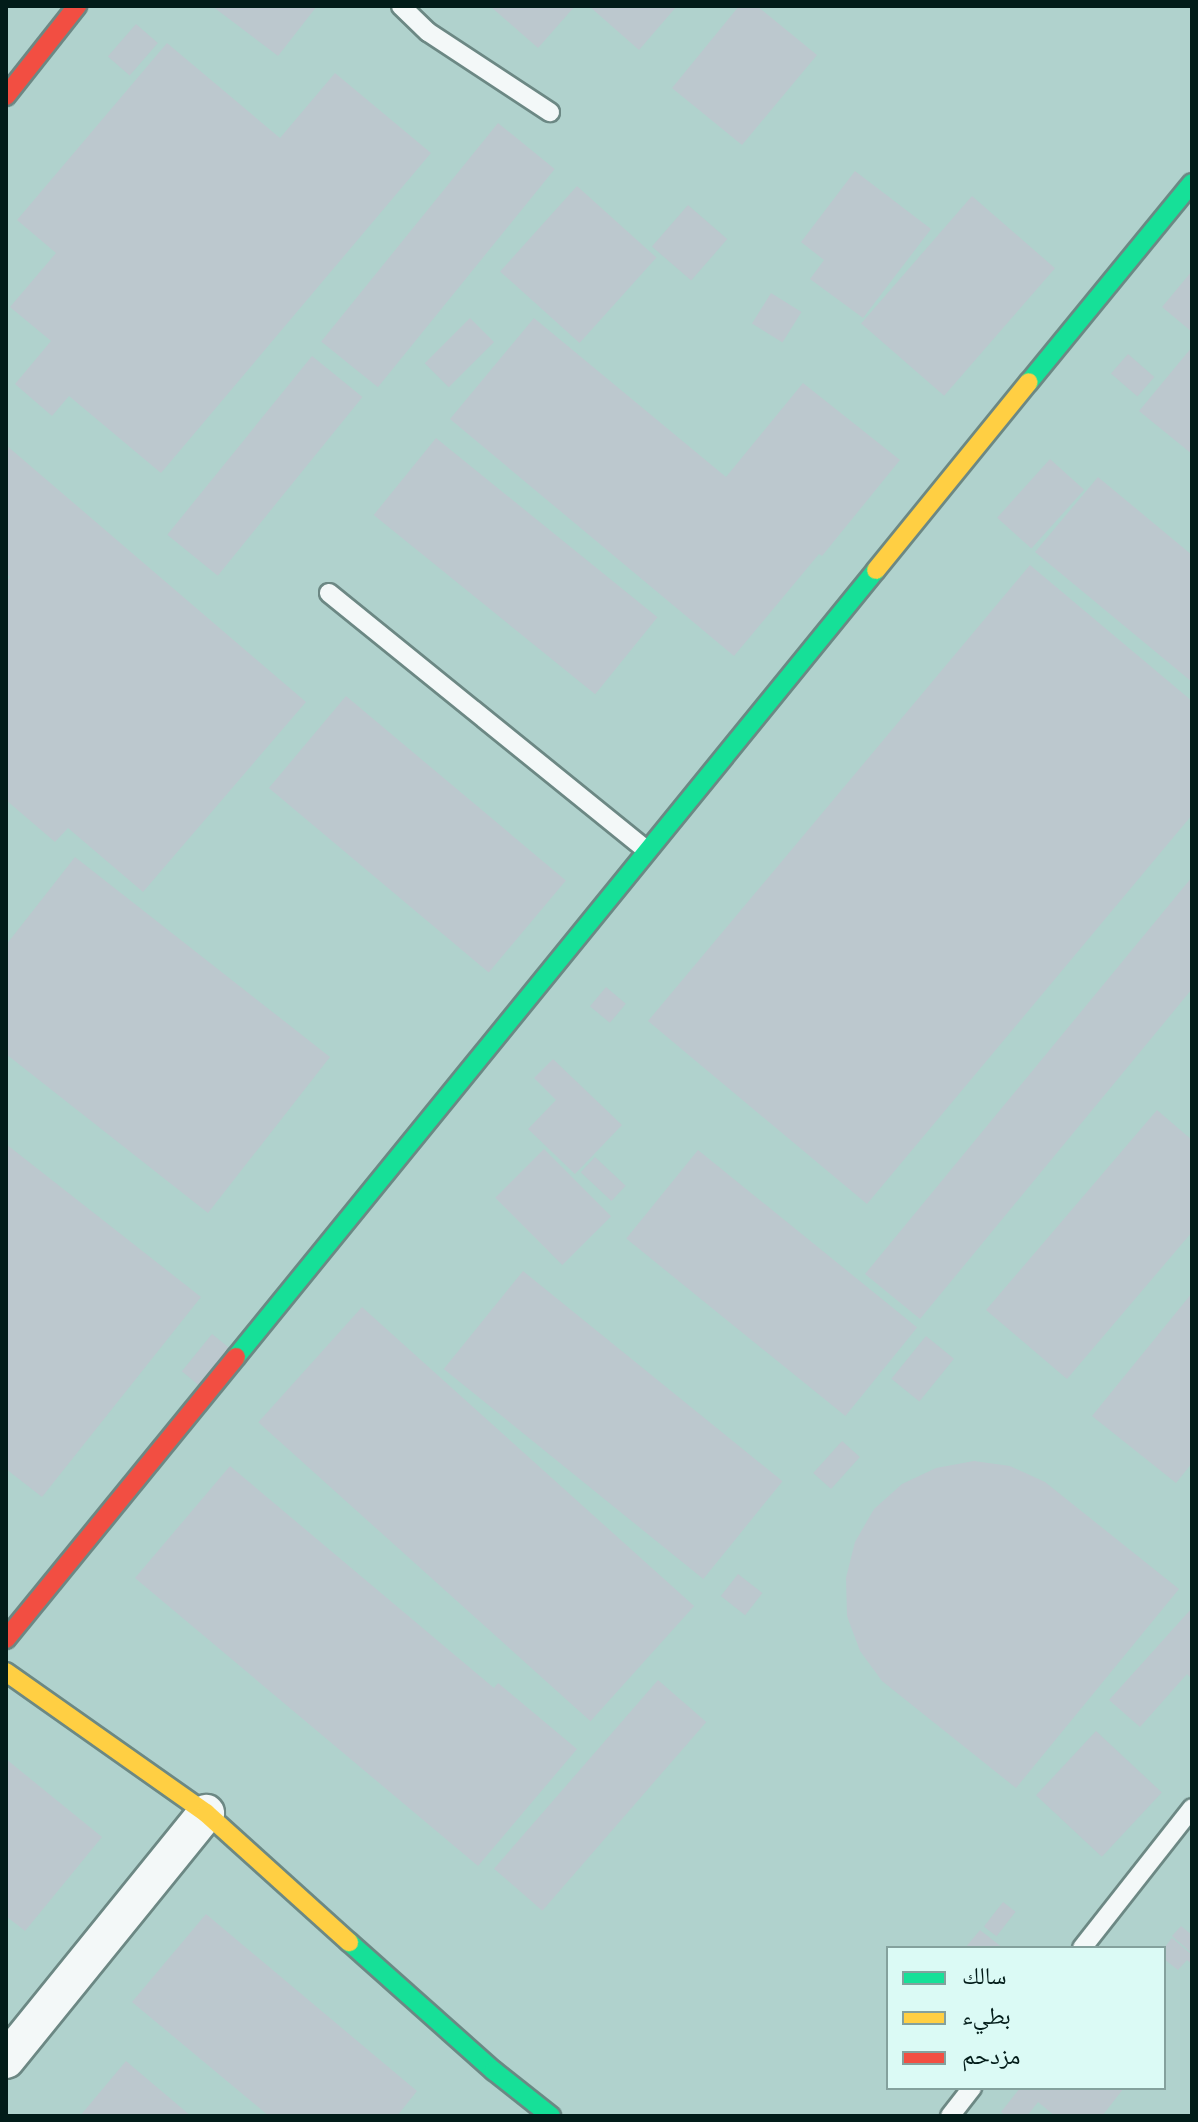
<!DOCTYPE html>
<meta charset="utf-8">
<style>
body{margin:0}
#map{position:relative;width:1198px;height:2122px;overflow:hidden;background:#b0d2cd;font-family:Overpass,"Noto Naskh Arabic",sans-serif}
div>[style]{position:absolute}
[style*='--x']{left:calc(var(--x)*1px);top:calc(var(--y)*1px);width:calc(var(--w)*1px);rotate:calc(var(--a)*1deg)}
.building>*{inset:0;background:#bcc8ce;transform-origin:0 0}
.roads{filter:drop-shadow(2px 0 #6c8884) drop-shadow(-2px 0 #6c8884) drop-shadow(0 2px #6c8884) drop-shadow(0 -2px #6c8884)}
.lane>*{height:18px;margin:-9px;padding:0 9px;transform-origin:9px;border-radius:9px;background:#f3f8f8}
.street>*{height:36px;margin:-18px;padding:0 18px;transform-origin:18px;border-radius:18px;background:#f3f8f8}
.fast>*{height:18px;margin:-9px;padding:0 9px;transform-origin:9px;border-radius:9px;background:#16e098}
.slow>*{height:18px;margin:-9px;padding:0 9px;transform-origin:9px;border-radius:9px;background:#ffcf43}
.jam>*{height:18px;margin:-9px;padding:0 9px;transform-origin:9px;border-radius:9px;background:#f24e42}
span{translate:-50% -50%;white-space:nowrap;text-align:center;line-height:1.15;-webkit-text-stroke:8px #dbfaf5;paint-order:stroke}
.frame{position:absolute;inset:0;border:8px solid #021c19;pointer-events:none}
.legend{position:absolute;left:886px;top:1946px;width:280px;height:144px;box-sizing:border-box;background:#dbfaf5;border:2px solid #84a19d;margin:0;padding:10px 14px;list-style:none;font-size:24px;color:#021c19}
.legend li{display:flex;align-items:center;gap:16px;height:40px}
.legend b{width:40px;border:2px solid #84a19d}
</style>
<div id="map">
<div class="building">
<i style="clip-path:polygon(212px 6px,317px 6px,278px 56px)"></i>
<i style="clip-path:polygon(490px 6px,575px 6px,538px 48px)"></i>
<i style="clip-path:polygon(589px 6px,677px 6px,639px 50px)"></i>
<i style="clip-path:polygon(739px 6px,757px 6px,817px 55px,742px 145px,672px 88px)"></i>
<i style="left:136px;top:24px;width:29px;height:43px;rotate:41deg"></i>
<i style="clip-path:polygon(167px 43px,280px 138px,335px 73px,431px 153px,161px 473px,69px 396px,52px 416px,15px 384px,51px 341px,10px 307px,56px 253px,17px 220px)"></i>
<i style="left:498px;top:123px;width:73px;height:281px;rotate:39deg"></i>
<i style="clip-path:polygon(855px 171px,931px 229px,863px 318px,810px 279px,824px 260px,801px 242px)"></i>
<i style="left:577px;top:186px;width:107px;height:115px;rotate:42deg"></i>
<i style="left:972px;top:196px;width:110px;height:169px;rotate:41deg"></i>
<i style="left:688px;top:205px;width:52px;height:55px;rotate:41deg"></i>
<i style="clip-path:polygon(1192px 271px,1192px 332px,1162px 307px)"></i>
<i style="left:771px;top:293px;width:36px;height:36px;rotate:32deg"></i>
<i style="left:470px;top:318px;width:34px;height:64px;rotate:45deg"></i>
<i style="clip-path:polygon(534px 318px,726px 477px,803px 383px,900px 460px,822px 556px,819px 554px,734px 656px,450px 419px)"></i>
<i style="clip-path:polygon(1192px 347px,1192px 454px,1139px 411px)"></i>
<i style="left:1128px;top:354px;width:35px;height:26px;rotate:41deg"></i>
<i style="left:312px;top:356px;width:65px;height:230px;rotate:39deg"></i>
<i style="left:436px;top:438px;width:285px;height:99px;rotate:39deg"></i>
<i style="clip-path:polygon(6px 445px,306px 702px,143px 892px,68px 828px,55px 842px,6px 800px,6px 582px,10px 577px,6px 573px)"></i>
<i style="left:1050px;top:459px;width:46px;height:79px;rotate:42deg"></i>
<i style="clip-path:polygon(1098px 477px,1192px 555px,1192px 682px,1035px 552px)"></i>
<i style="clip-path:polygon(1030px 565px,1192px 701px,1192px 815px,867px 1204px,648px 1021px)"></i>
<i style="left:346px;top:696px;width:287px;height:120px;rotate:40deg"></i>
<i style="clip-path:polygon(75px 857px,330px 1057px,208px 1213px,6px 1054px,6px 945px)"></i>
<i style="clip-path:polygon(1192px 877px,1192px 989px,920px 1319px,865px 1274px)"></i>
<i style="left:606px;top:987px;width:26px;height:25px;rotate:40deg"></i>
<i style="clip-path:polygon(553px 1059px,622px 1125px,575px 1174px,528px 1129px,556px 1100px,534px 1078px)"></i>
<i style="clip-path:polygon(1157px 1110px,1192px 1140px,1192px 1232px,1067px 1379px,986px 1310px)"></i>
<i style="clip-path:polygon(6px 1144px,201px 1297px,42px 1497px,6px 1469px)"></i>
<i style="left:544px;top:1149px;width:95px;height:69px;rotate:45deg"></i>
<i style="left:698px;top:1150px;width:282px;height:114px;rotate:39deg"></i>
<i style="left:595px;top:1157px;width:42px;height:21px;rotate:43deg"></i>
<i style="left:523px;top:1271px;width:334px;height:126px;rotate:39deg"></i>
<i style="clip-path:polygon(1192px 1293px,1192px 1463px,1176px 1483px,1092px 1416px)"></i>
<i style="left:362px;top:1307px;width:447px;height:155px;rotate:42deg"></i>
<i style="left:212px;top:1334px;width:22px;height:48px;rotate:39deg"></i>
<i style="left:926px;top:1336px;width:36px;height:55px;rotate:39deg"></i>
<i style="left:842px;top:1441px;width:24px;height:43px;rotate:42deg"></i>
<i style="clip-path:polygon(974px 1461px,1010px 1466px,1045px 1482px,1179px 1589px,1016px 1788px,882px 1681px,860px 1651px,847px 1616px,846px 1578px,855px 1542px,874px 1509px,902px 1484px,936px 1468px)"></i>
<i style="clip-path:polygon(230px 1466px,494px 1688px,498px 1683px,577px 1749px,478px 1866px,135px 1578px)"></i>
<i style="left:738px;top:1574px;width:31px;height:28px;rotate:38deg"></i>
<i style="clip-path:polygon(1192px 1608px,1192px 1679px,1187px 1674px,1140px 1727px,1109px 1700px)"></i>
<i style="left:658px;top:1680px;width:64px;height:250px;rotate:41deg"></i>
<i style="left:1096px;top:1731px;width:90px;height:88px;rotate:43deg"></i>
<i style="clip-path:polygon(6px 1759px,102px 1837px,25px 1931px,6px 1916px)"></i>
<i style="left:1003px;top:1902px;width:16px;height:31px;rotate:38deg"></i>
<i style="clip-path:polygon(206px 1914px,417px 2091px,397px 2116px,269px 2116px,132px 2002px)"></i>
<i style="clip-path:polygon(1181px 1926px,1192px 1935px,1192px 1953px,1172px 1936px)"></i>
<i style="clip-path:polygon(980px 1930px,1003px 1948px,965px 1948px)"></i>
<i style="clip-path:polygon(1172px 1938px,1192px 1955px,1192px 1964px,1187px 1960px,1178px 1970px,1164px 1959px,1164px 1948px)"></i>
<i style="clip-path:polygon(126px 2061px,191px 2116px,80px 2116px)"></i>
<i style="clip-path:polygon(1020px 2088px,1124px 2088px,1102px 2116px,1055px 2116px,1038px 2102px,1027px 2116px,1006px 2116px,1001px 2112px)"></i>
</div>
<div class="roads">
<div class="lane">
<i style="--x:401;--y:6;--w:37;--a:44"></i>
<i style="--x:428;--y:32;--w:146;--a:33.3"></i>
<i style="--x:329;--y:593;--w:408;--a:39"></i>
<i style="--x:1082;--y:1948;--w:178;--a:-51.8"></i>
<i style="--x:950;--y:2116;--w:36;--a:-52"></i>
</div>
<div class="street">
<i style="--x:6;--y:2060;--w:318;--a:-51"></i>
</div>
<div class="fast">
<i style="--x:1029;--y:382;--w:257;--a:-50.7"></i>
<i style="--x:236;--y:1357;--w:1014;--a:-50.88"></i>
<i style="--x:349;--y:1942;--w:194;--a:41.7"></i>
<i style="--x:494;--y:2071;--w:73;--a:38.3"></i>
</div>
<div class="slow">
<i style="--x:876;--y:570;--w:242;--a:-50.9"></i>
<i style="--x:6;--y:1672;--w:245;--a:35.2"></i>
<i style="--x:206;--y:1813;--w:193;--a:42.1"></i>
</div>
<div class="jam">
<i style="--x:6;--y:96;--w:115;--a:-51.7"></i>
<i style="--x:6;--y:1639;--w:364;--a:-50.8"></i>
</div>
</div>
<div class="frame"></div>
<ul class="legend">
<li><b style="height:10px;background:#16e098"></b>سالك</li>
<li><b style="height:10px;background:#ffcf43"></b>بطيء</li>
<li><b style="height:10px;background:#f24e42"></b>مزدحم</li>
</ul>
</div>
